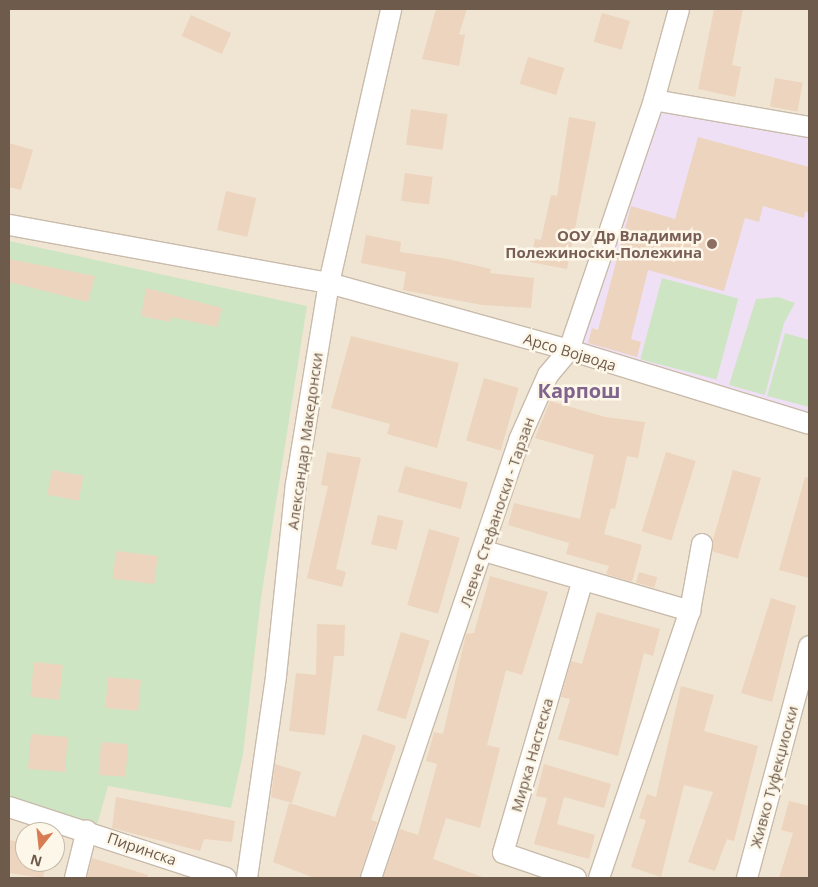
<!DOCTYPE html>
<meta charset="utf-8">
<style>
body{margin:0}
#map{position:relative;width:818px;height:887px;overflow:hidden;background:#faf3e3;font-family:"Open Sans",sans-serif}
div>[style]{position:absolute}
[style*='--x']{left:calc(var(--x)*1px);top:calc(var(--y)*1px);width:calc(var(--w)*1px);rotate:calc(var(--a)*1deg)}
.residential>*{inset:0;background:#f0e5d2}
.education>*{inset:0;background:#f0e0f6}
.green>*{inset:0;background:#cee5c3;transform-origin:0 0}
.building>*{inset:0;background:#ecd4be;transform-origin:0 0}
.roads{filter:drop-shadow(1px 0 #c9bbab) drop-shadow(-1px 0 #c9bbab) drop-shadow(0 1px #c9bbab) drop-shadow(0 -1px #c9bbab)}
.minor>*{height:20px;margin:-10px;padding:0 10px;transform-origin:10px;border-radius:10px;background:#fff}
.dots>*{width:14px;height:14px;translate:-50% -50%;box-sizing:border-box;border:2px solid #fdf7e9;border-radius:50%}
span{translate:-50% -50%;white-space:nowrap;text-align:center;line-height:1.15;-webkit-text-stroke:5px #fdf7e9;paint-order:stroke}
.education-label{font-size:15px;color:#785e54;font-weight:700}
.right{translate:-100% -50%;text-align:right}
.street-label{font-size:15px;color:#6f5b4c}
.district-label{font-size:20px;color:#81648c;font-weight:700}
.frame{position:absolute;inset:0;border:10px solid #6f5b4c;pointer-events:none}
.north{position:absolute;left:15px;top:822px;width:50px;height:50px;box-sizing:border-box;background:#fdf7e9;border:1px solid #c4b9aa;border-radius:50%;rotate:196deg;font-size:14px;font-weight:700;line-height:20px;text-align:center;color:#6f5b4c}
.north::after{content:'';display:block;margin:auto;width:18px;height:22px;background:#d87c54;clip-path:polygon(50% 0,100% 100%,50% 72%,0 100%)}
</style>
<div id="map">
<div class="residential">
<i style="clip-path:polygon(evenodd,9px 9px,809px 9px,809px 878px,9px 878px,9px 9px,25px 832px,55px 832px,55px 862px,25px 862px,25px 832px)"></i>
</div>
<div class="education">
<i style="clip-path:polygon(663px 106px,809px 136px,809px 415px,578px 352px)"></i>
</div>
<div class="green">
<i style="clip-path:polygon(9px 241px,307px 306px,261px 598px,243px 754px,231px 808px,108px 786px,97px 825px,9px 799px)"></i>
<i style="left:662px;top:278px;width:79px;height:84px;rotate:15deg"></i>
<i style="clip-path:polygon(778px 297px,795px 303px,784px 323px,765px 395px,729px 385px,756px 299px)"></i>
<i style="clip-path:polygon(785px 333px,809px 340px,809px 407px,767px 396px)"></i>
</div>
<div class="building">
<i style="clip-path:polygon(436px 9px,467px 9px,459px 34px,465px 35px,459px 66px,422px 59px)"></i>
<i style="clip-path:polygon(714px 9px,743px 9px,732px 65px,741px 67px,735px 97px,698px 89px)"></i>
<i style="left:602px;top:13px;width:29px;height:30px;rotate:16deg"></i>
<i style="left:191px;top:15px;width:44px;height:23px;rotate:24deg"></i>
<i style="left:528px;top:57px;width:38px;height:28px;rotate:17deg"></i>
<i style="left:775px;top:78px;width:28px;height:29px;rotate:10deg"></i>
<i style="left:411px;top:109px;width:37px;height:36px;rotate:8deg"></i>
<i style="clip-path:polygon(569px 117px,596px 122px,567px 269px,530px 262px,535px 239px,541px 240px,551px 195px,557px 196px)"></i>
<i style="clip-path:polygon(698px 137px,809px 167px,809px 213px,805px 211px,804px 218px,763px 206px,759px 222px,745px 218px,724px 291px,648px 270px,631px 339px,641px 342px,637px 357px,588px 343px,592px 328px,598px 330px,631px 206px,675px 219px)"></i>
<i style="clip-path:polygon(9px 143px,33px 150px,21px 190px,9px 187px)"></i>
<i style="left:405px;top:173px;width:28px;height:28px;rotate:8deg"></i>
<i style="left:226px;top:191px;width:31px;height:40px;rotate:13deg"></i>
<i style="clip-path:polygon(366px 235px,401px 242px,400px 252px,448px 259px,491px 269px,490px 273px,534px 278px,531px 308px,482px 305px,403px 290px,406px 272px,361px 263px)"></i>
<i style="clip-path:polygon(9px 259px,95px 276px,88px 302px,9px 282px)"></i>
<i style="clip-path:polygon(146px 288px,222px 308px,217px 327px,171px 317px,170px 322px,141px 316px)"></i>
<i style="clip-path:polygon(351px 336px,459px 363px,437px 448px,387px 434px,390px 424px,331px 408px)"></i>
<i style="left:484px;top:378px;width:36px;height:65px;rotate:16deg"></i>
<i style="clip-path:polygon(550px 401px,605px 417px,645px 422px,638px 458px,627px 456px,615px 509px,611px 508px,604px 534px,642px 545px,632px 582px,606px 574px,609px 566px,566px 554px,569px 543px,508px 525px,514px 503px,580px 519px,594px 455px,535px 438px)"></i>
<i style="clip-path:polygon(327px 452px,361px 458px,336px 569px,346px 572px,342px 587px,307px 578px,328px 486px,321px 485px)"></i>
<i style="left:666px;top:452px;width:31px;height:83px;rotate:17deg"></i>
<i style="left:405px;top:466px;width:65px;height:27px;rotate:15deg"></i>
<i style="left:52px;top:470px;width:32px;height:25px;rotate:11deg"></i>
<i style="left:733px;top:470px;width:29px;height:84px;rotate:16deg"></i>
<i style="clip-path:polygon(805px 477px,809px 478px,809px 578px,779px 570px)"></i>
<i style="left:378px;top:515px;width:26px;height:30px;rotate:13deg"></i>
<i style="left:429px;top:529px;width:32px;height:79px;rotate:16deg"></i>
<i style="left:116px;top:551px;width:42px;height:28px;rotate:7deg"></i>
<i style="left:639px;top:572px;width:19px;height:11px;rotate:16deg"></i>
<i style="clip-path:polygon(490px 576px,548px 592px,522px 675px,506px 670px,487px 745px,500px 748px,480px 828px,446px 818px,433px 859px,485px 878px,383px 878px,400px 829px,418px 835px,437px 764px,426px 761px,434px 732px,443px 734px,466px 634px,474px 633px)"></i>
<i style="clip-path:polygon(771px 598px,796px 606px,772px 702px,741px 693px)"></i>
<i style="clip-path:polygon(597px 612px,660px 629px,653px 656px,644px 653px,618px 756px,558px 739px,570px 699px,561px 697px,571px 661px,582px 664px)"></i>
<i style="clip-path:polygon(317px 624px,345px 625px,344px 656px,334px 656px,325px 735px,289px 731px,296px 673px,316px 675px)"></i>
<i style="left:401px;top:632px;width:30px;height:82px;rotate:17deg"></i>
<i style="left:34px;top:662px;width:29px;height:35px;rotate:6deg"></i>
<i style="left:108px;top:677px;width:33px;height:31px;rotate:5deg"></i>
<i style="clip-path:polygon(681px 686px,714px 695px,704px 731px,758px 746px,734px 841px,727px 839px,715px 871px,688px 862px,713px 792px,684px 785px,661px 877px,631px 867px,646px 820px,639px 818px,647px 794px,656px 797px)"></i>
<i style="left:31px;top:734px;width:37px;height:35px;rotate:5deg"></i>
<i style="clip-path:polygon(363px 734px,396px 746px,371px 820px,377px 822px,359px 878px,314px 878px,273px 862px,289px 803px,335px 817px)"></i>
<i style="left:101px;top:742px;width:27px;height:33px;rotate:4deg"></i>
<i style="clip-path:polygon(275px 764px,301px 772px,292px 803px,271px 797px)"></i>
<i style="clip-path:polygon(544px 764px,611px 784px,604px 808px,564px 797px,557px 824px,595px 835px,589px 859px,534px 844px,547px 798px,536px 796px)"></i>
<i style="clip-path:polygon(116px 797px,235px 821px,232px 842px,204px 839px,200px 851px,112px 828px)"></i>
<i style="clip-path:polygon(789px 801px,809px 806px,809px 878px,779px 878px,793px 833px,781px 830px)"></i>
<i style="clip-path:polygon(9px 840px,25px 843px,25px 862px,46px 862px,43px 878px,9px 873px)"></i>
<i style="clip-path:polygon(92px 858px,148px 875px,147px 878px,87px 878px)"></i>
</div>
<div class="roads">
<div class="minor">
<i style="--x:654;--y:100;--w:157;--a:9.9"></i>
<i style="--x:9;--y:225;--w:325;--a:10.3"></i>
<i style="--x:329;--y:283;--w:249;--a:15.6"></i>
<i style="--x:569;--y:350;--w:251;--a:17.1"></i>
<i style="--x:484;--y:551;--w:215;--a:16.2"></i>
<i style="--x:9;--y:807;--w:228;--a:18.1"></i>
<i style="--x:75;--y:878;--w:49;--a:-76"></i>
<i style="--x:247;--y:878;--w:204;--a:-81.8"></i>
<i style="--x:276;--y:676;--w:193;--a:-84.1"></i>
<i style="--x:296;--y:484;--w:204;--a:-80.7"></i>
<i style="--x:329;--y:283;--w:281;--a:-77.2"></i>
<i style="--x:371;--y:878;--w:462;--a:-71.3"></i>
<i style="--x:519;--y:440;--w:71;--a:-66"></i>
<i style="--x:548;--y:375;--w:33;--a:-50"></i>
<i style="--x:569;--y:350;--w:264;--a:-71.2"></i>
<i style="--x:654;--y:100;--w:94;--a:-74.6"></i>
<i style="--x:576;--y:878;--w:77;--a:-161.1"></i>
<i style="--x:503;--y:853;--w:282;--a:-73.7"></i>
<i style="--x:599;--y:878;--w:282;--a:-71.2"></i>
<i style="--x:690;--y:611;--w:68;--a:-79.8"></i>
<i style="--x:747;--y:878;--w:240;--a:-75"></i>
</div>
</div>
<div class="dots">
<i style="left:712px;top:244px;background:#8d6e63"></i>
</div>
<div class="education-label">
<span class="right" style="left:702px;top:244px">ООУ Др Владимир<br>Полежиноски-Полежина</span>
</div>
<div class="street-label">
<span style="left:570px;top:352px;rotate:17deg">Арсо Војвода</span>
<span style="left:305px;top:441px;rotate:-82deg">Александар Македонски</span>
<span style="left:497px;top:512px;rotate:-71deg">Левче Стефаноски - Тарзан</span>
<span style="left:532px;top:755px;rotate:-74deg">Мирка Настеска</span>
<span style="left:774px;top:777px;rotate:-75deg">Живко Туфекџиоски</span>
<span style="left:142px;top:849px;rotate:19deg">Пиринска</span>
</div>
<div class="district-label">
<span style="left:579px;top:390px">Карпош</span>
</div>
<div class="frame"></div>
<div class="north">N</div>
</div>
